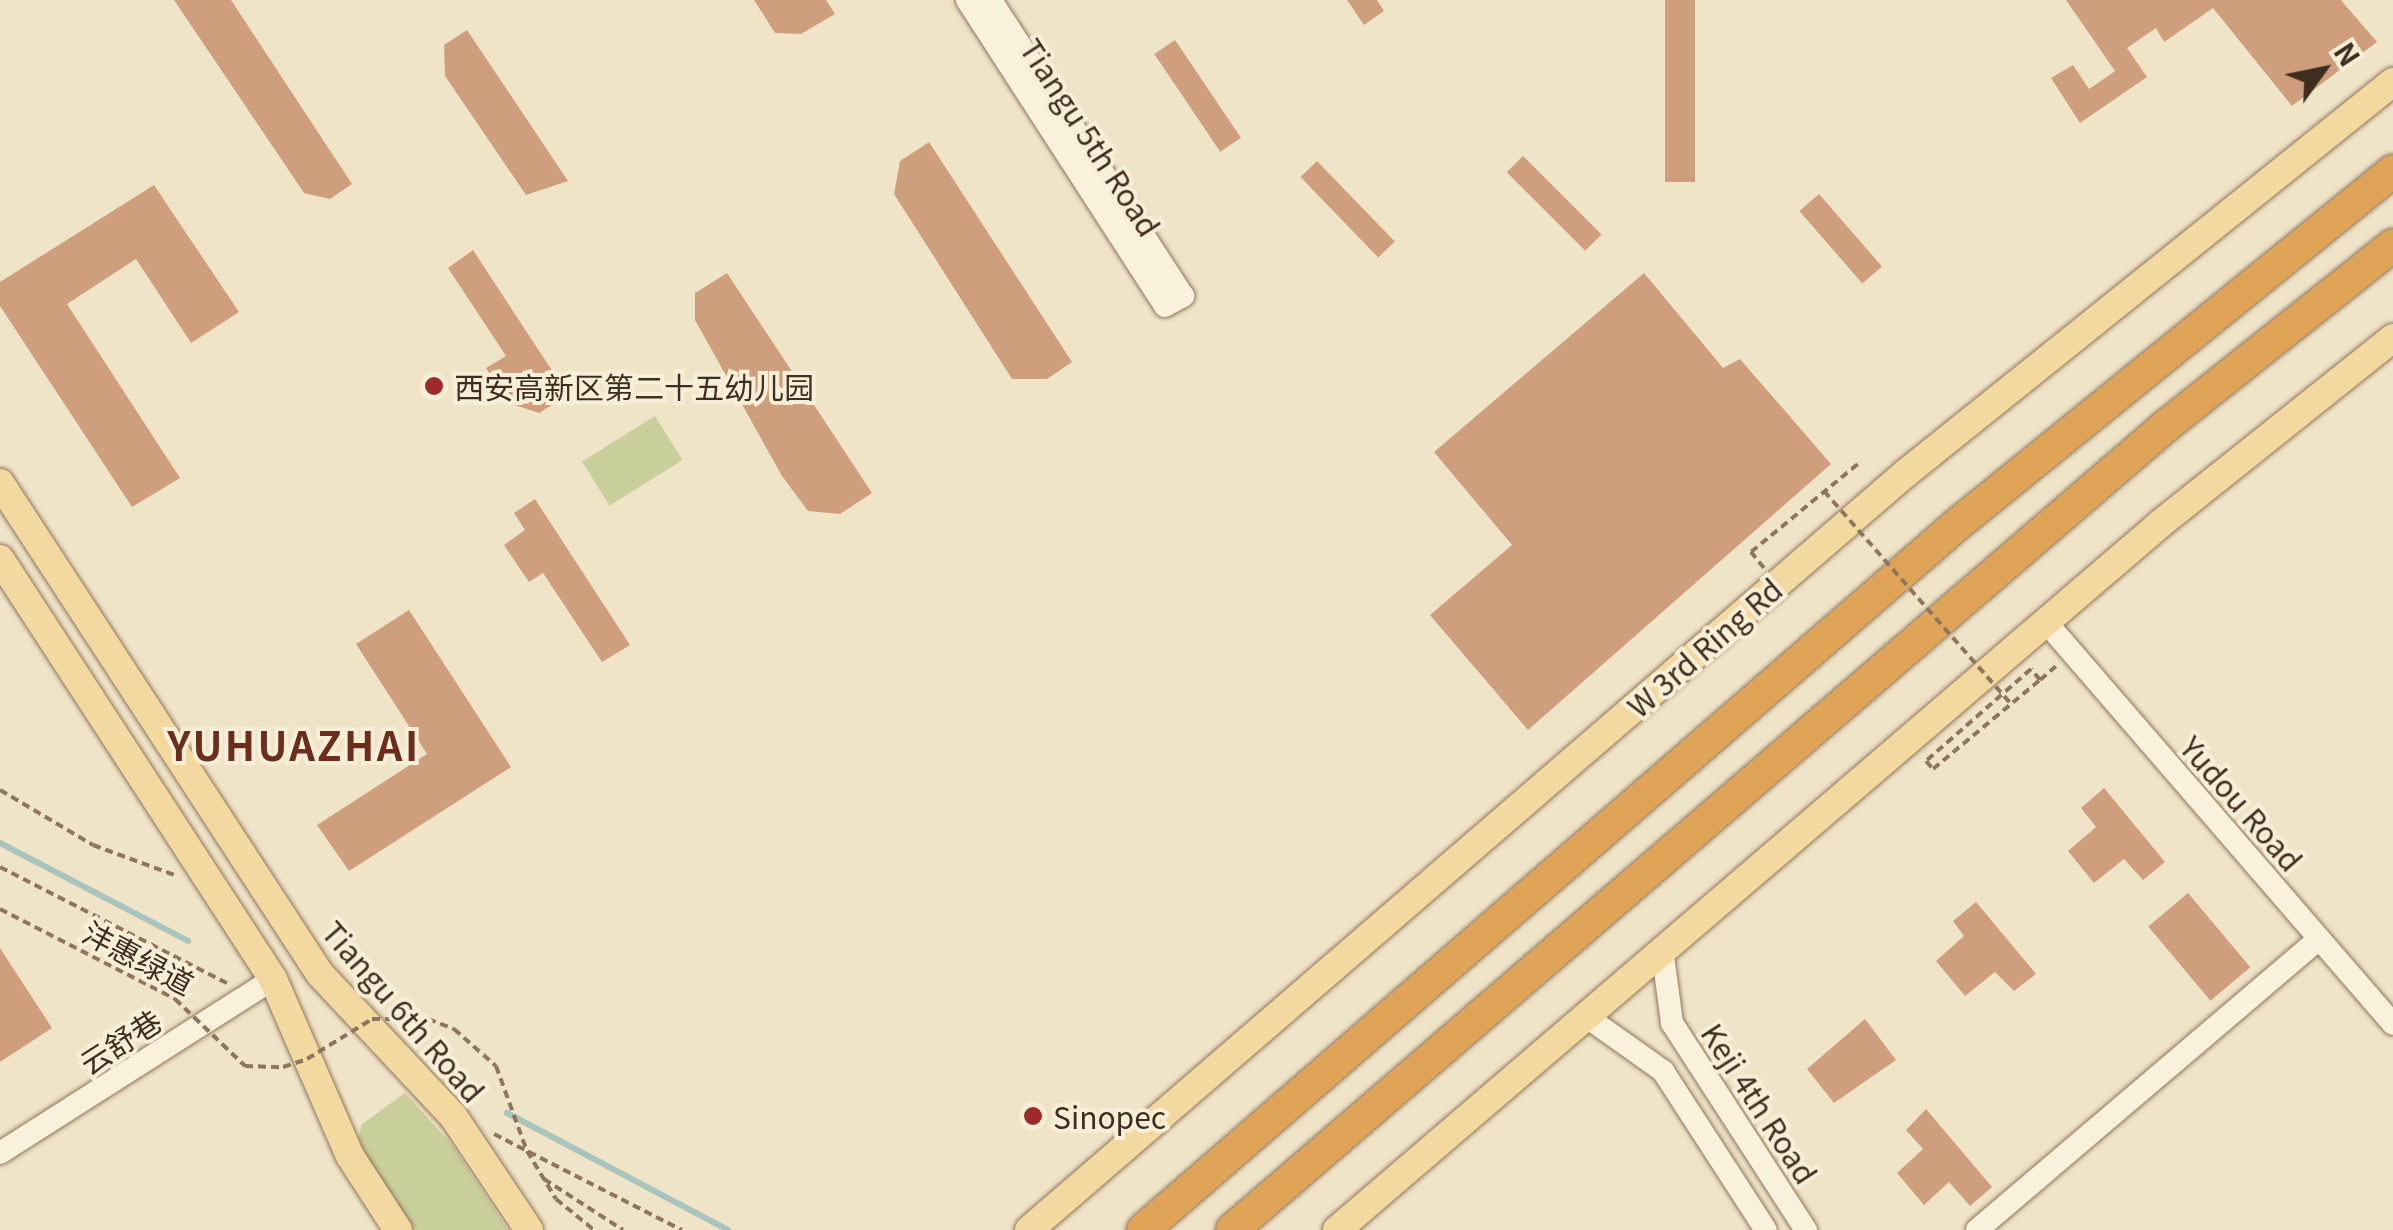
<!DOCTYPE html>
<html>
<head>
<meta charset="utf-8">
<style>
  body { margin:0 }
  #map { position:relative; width:2393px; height:1230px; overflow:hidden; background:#f0e4c8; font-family:Georgia,"Noto Sans SC",serif }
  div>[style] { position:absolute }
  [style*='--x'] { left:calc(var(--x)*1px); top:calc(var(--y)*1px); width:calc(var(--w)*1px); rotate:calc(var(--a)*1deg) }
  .green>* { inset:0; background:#c9cf9b; transform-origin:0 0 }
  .stream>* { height:6px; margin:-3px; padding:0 3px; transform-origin:3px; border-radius:3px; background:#a9c4bc }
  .building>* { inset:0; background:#cf9f7d; transform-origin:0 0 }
  .path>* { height:4px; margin-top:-2px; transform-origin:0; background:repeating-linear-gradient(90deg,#8d765c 0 8px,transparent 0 13px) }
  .roads { filter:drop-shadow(0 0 2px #8d765c) drop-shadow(0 0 2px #8d765c) }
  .minor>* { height:22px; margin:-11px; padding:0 11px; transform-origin:11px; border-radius:11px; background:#faf1dc }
  .major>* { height:28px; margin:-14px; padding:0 14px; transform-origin:14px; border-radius:14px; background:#f3d9a0 }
  .highway>* { height:32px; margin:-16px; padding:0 16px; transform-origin:16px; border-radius:16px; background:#e0a458 }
  .path-bridge>* { height:4px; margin-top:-2px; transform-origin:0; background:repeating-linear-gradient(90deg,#8d765c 0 8px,transparent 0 13px) }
  .dots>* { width:28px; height:28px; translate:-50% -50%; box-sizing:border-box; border:5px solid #f7eed8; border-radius:50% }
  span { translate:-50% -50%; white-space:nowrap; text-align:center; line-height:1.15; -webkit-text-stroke:8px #f7eed8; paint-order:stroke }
  .street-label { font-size:30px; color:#3d2e20 }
  .poi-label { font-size:30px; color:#3d2e20 }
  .left { translate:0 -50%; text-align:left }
  .district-label { font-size:40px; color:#6b2e1e; font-weight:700; letter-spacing:2.5px }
  .north { position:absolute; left:2273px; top:20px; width:100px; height:100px; -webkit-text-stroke:8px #f7eed8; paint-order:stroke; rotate:57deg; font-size:28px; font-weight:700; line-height:40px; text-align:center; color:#3d2e20 }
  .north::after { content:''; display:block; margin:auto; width:35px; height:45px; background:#3d2e20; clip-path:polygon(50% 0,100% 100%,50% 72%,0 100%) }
</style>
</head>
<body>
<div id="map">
  <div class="green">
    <i style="left:655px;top:416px;width:52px;height:86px;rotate:58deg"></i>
    <i style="clip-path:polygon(405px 1093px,453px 1146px,508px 1230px,415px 1230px,360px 1148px,359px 1135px,362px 1124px)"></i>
  </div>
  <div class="stream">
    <i style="--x:0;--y:843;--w:212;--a:27.5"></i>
    <i style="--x:507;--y:1113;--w:250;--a:27.9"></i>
  </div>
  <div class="building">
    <i style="clip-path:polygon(174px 0,231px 0,352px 184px,330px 199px,304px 193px)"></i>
    <i style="clip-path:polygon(754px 0,826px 0,835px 14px,801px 34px,775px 33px)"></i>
    <i style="clip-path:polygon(1347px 0,1377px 0,1384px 11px,1364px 25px)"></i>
    <i style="left:1665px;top:0;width:30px;height:182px"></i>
    <i style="clip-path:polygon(2066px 0,2341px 0,2377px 42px,2292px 106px,2213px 8px,2164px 42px,2156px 28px,2127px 48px,2147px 77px,2080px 123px,2051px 78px,2073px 65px,2089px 89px,2115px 71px)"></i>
    <i style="clip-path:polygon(467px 30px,568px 181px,526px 195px,445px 76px,444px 45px)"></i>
    <i style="left:1175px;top:40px;width:118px;height:25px;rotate:56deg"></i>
    <i style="clip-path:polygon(929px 142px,1072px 362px,1047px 379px,1012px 379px,894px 194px,900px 161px)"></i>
    <i style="left:1523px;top:156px;width:111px;height:23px;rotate:45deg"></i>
    <i style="left:1317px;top:161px;width:112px;height:23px;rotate:46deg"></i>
    <i style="clip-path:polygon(154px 185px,239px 312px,191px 343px,136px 259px,67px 304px,180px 478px,132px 507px,0 306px,0 282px)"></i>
    <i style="left:1819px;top:194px;width:96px;height:26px;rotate:49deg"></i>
    <i style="clip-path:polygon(473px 250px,568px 395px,539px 413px,509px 403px,486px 368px,506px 356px,448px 268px)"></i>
    <i style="clip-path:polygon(727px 273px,872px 493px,840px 514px,808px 511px,782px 476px,695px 320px,695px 293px)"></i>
    <i style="clip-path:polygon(1644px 273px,1723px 368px,1740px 359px,1831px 464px,1528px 730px,1430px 615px,1512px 545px,1434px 452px)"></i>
    <i style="clip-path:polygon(535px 499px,630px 645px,602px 662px,543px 573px,529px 582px,504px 545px,525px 530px,514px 513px)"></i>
    <i style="clip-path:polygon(409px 610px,511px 767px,349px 871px,317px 825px,427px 754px,356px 644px)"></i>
    <i style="clip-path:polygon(2104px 788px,2165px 862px,2143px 880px,2124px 859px,2094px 883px,2068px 851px,2096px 827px,2081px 808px)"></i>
    <i style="left:2188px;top:893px;width:97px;height:52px;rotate:50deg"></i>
    <i style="clip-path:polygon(1976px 902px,2036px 974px,2014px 991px,1995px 972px,1965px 996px,1936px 961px,1964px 936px,1953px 921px)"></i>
    <i style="clip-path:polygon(0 948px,52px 1028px,0 1062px)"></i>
    <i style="clip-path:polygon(1865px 1019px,1896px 1060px,1834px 1103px,1807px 1069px)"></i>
    <i style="clip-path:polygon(1926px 1109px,1992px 1187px,1970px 1206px,1949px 1182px,1924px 1205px,1897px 1173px,1923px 1149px,1906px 1130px)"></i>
  </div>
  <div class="path">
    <i style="--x:1764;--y:568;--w:21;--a:-129"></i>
    <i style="--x:1751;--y:552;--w:140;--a:-39.5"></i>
    <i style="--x:2040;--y:680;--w:14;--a:-129"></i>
    <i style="--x:2031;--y:669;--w:140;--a:138.8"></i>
    <i style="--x:1926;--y:761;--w:11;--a:49"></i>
    <i style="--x:1933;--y:769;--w:139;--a:-39.8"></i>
    <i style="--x:2040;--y:680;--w:21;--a:-41"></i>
    <i style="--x:0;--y:790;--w:108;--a:30.6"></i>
    <i style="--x:93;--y:845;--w:90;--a:20.3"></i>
    <i style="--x:0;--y:867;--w:255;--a:27.1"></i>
    <i style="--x:494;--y:1134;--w:211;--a:27.1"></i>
    <i style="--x:544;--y:1179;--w:94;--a:32.8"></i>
  </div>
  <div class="roads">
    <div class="minor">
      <i style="--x:967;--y:0;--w:364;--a:57.1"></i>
      <i style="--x:1165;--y:306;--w:21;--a:-29"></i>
      <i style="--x:1183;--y:296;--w:353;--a:-123"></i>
      <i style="--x:2045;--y:621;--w:532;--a:49.19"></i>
      <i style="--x:1662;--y:948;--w:76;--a:82.4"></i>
      <i style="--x:1672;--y:1023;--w:247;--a:57.1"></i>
      <i style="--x:1584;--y:1015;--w:97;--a:35.3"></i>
      <i style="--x:1663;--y:1071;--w:189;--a:57.1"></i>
      <i style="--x:0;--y:1153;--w:324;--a:-32.5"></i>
      <i style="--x:1977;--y:1230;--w:449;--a:-40.4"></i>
    </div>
    <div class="major">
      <i style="--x:0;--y:483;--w:586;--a:56.91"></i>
      <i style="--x:320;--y:974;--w:195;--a:46.9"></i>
      <i style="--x:453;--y:1116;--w:137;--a:56.3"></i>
      <i style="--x:0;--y:559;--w:501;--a:56.98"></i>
      <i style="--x:273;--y:979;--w:193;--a:66.5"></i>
      <i style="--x:350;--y:1156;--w:88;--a:57"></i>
      <i style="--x:1029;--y:1230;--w:1159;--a:-40.8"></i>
      <i style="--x:1906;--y:473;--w:625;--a:-38.76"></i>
      <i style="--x:1337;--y:1230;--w:1084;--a:-40.62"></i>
      <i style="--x:2160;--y:524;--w:298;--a:-38.6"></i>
    </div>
    <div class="highway">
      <i style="--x:1143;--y:1230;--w:1080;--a:-40.91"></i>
      <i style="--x:1959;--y:523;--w:559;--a:-39.04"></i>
      <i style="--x:1232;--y:1230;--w:1234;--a:-40.73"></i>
      <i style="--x:2167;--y:425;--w:289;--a:-38.5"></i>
    </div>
  </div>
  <div class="path-bridge">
    <i style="--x:1824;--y:491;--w:283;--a:48.7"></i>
    <i style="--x:0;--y:909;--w:197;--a:27.2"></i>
    <i style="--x:175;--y:999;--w:97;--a:43.7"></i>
    <i style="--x:245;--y:1066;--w:38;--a:2"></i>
    <i style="--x:283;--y:1067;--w:25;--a:-18"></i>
    <i style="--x:307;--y:1059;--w:76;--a:-31.6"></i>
    <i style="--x:372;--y:1019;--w:56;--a:0"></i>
    <i style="--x:428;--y:1019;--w:28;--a:21"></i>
    <i style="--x:454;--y:1029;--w:56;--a:41.4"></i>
    <i style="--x:496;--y:1066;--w:90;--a:70"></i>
    <i style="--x:527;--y:1151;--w:56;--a:58.9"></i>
    <i style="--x:556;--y:1199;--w:49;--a:39.2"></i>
  </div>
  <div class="dots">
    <i style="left:434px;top:386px;background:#9e2a2b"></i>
    <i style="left:1033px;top:1116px;background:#9e2a2b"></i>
  </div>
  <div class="street-label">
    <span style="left:1091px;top:137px;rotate:57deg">Tiangu 5th Road</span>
    <span style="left:1704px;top:647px;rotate:-41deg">W 3rd Ring Rd</span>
    <span style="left:2242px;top:803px;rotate:49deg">Yudou Road</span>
    <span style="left:139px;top:957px;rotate:28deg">沣惠绿道</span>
    <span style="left:404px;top:1011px;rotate:49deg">Tiangu 6th Road</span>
    <span style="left:120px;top:1041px;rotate:-33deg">云舒巷</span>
    <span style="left:1760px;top:1103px;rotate:57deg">Keji 4th Road</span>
  </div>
  <div class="poi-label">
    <span class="left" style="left:454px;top:386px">西安高新区第二十五幼儿园</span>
    <span class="left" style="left:1053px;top:1116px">Sinopec</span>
  </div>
  <div class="district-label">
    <span style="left:294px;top:744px">YUHUAZHAI</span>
  </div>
  <div class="north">N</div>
</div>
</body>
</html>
